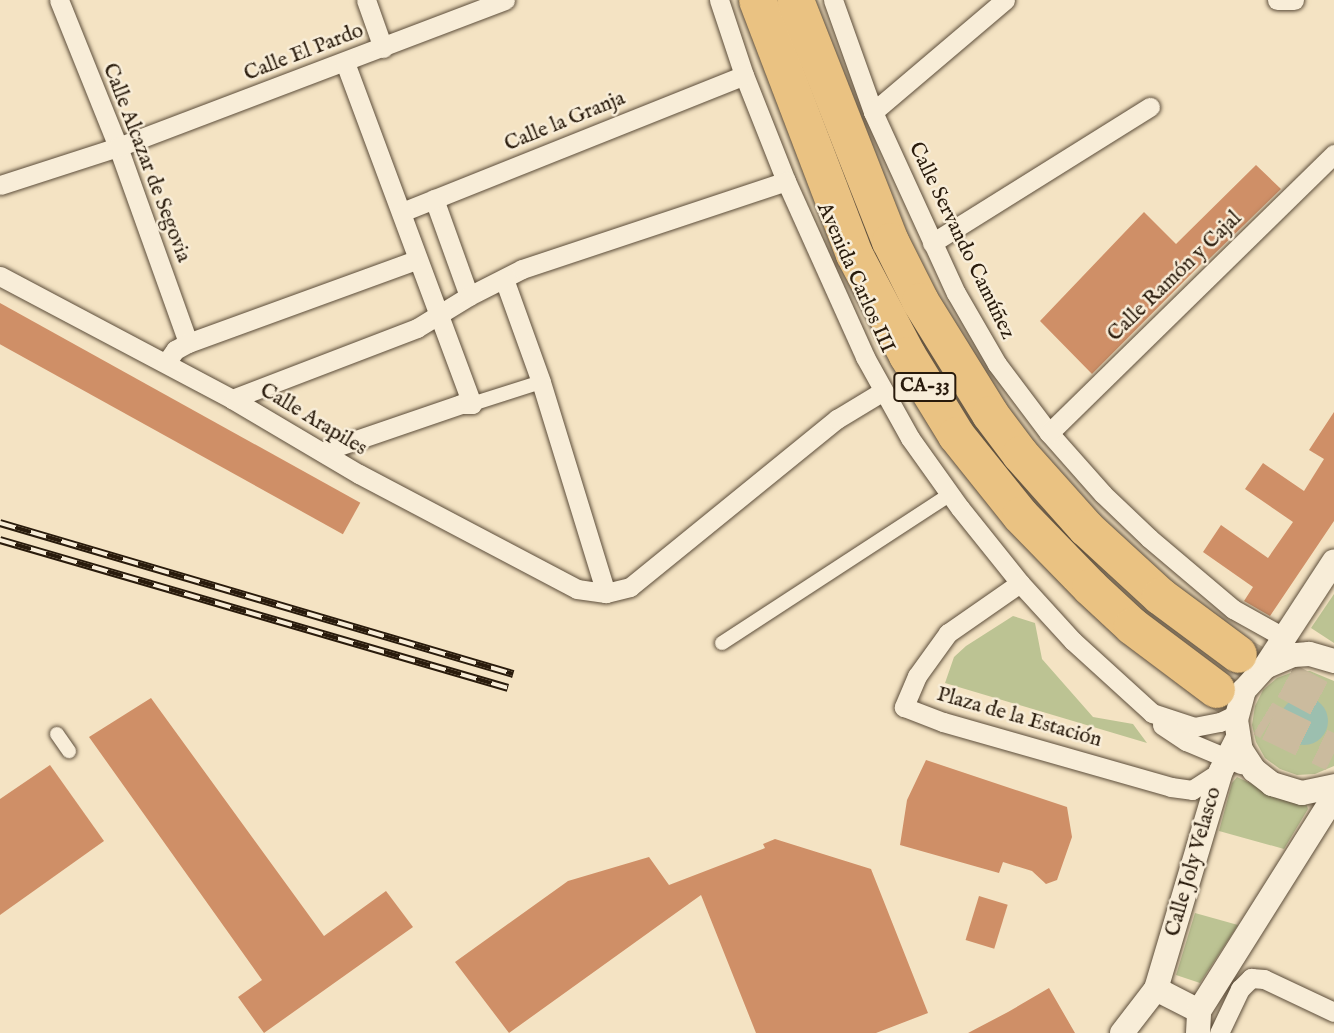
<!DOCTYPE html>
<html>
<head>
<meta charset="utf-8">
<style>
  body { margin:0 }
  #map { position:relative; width:1334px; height:1033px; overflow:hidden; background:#f4e3c3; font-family:"IM FELL English",serif }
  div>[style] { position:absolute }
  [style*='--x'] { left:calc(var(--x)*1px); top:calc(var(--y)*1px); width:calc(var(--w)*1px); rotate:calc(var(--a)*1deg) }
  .green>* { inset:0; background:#bcc393 }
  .water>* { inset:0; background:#9cbfaf }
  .round { border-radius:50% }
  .building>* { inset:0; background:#cf8f67; transform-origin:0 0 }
  .motorway-tunnel>* { height:37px; margin-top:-18.5px; transform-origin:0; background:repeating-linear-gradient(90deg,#cbbb9e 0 37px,transparent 0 55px) }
  .roads { filter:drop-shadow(0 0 2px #5c4d3a) drop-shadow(0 0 2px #5c4d3a) }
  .pedestrian>* { height:14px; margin:-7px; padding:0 7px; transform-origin:7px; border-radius:7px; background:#f8edd8 }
  .minor>* { height:19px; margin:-9.5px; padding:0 9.5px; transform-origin:9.5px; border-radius:9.5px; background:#f8edd8 }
  .tertiary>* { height:24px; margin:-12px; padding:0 12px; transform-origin:12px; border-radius:12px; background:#f8edd8 }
  .motorway>* { height:37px; margin:-18.5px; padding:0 18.5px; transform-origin:18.5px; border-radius:18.5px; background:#eac282 }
  .rail>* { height:8px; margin-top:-4px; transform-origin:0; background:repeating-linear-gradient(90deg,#f8edd8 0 16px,#291b0c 0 32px); box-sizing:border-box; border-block:2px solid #291b0c }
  span { translate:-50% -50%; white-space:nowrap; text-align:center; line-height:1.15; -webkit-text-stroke:5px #f8edd8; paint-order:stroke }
  .shield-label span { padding:2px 5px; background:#f8edd8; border:2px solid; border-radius:5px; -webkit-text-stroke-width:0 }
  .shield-label { font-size:19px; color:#291b0c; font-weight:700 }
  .street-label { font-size:21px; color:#291b0c }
</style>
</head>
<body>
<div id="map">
  <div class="green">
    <i style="clip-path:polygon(1334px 594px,1334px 643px,1311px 628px)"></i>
    <i style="clip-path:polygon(1013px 616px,1035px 623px,1042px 659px,1093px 717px,1133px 724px,1147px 743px,945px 683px,954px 657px,966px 646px)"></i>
    <i style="clip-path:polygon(1310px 671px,1334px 681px,1334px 766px,1315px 774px,1297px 775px,1280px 769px,1265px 758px,1256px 742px,1252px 725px,1255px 706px,1263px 690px,1277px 678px,1293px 672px)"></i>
    <i style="clip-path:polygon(1237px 777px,1275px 795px,1306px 803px,1308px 809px,1284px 849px,1219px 831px,1232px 783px)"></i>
    <i style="clip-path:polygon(1195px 913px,1238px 925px,1200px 983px,1176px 975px)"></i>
  </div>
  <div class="water">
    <i class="round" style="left:1280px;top:697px;width:48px;height:48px"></i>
  </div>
  <div class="building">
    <i style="clip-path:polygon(1256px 165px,1281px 189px,1206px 262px,1205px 260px,1092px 374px,1040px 321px,1144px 212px,1176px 244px)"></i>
    <i style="left:0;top:303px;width:412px;height:36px;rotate:29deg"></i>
    <i style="clip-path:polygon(1334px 412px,1334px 521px,1270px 616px,1244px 601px,1253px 587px,1203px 552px,1221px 525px,1268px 558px,1293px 522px,1245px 489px,1263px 463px,1304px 491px,1324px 459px,1309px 450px)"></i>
    <i style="clip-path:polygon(151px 698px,324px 936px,386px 891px,413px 927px,264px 1033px,238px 997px,262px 980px,89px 737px)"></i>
    <i style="clip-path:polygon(926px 760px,1067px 807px,1072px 837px,1057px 880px,1046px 884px,1032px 871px,1003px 862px,999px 873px,900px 845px,907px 800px)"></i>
    <i style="clip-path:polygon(50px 765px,104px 841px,0 915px,0 799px)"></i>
    <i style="clip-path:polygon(775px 839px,871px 869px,928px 1013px,876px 1033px,756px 1033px,701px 895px,509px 1033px,455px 962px,568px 881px,649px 857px,669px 885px,765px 848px,763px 844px)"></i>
    <i style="left:979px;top:896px;width:30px;height:46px;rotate:17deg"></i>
    <i style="clip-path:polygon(1049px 988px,1075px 1033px,968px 1033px,1008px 1012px)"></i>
  </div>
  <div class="motorway-tunnel">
    <i style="--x:1238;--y:654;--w:109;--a:28.4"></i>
    <i style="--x:1216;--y:689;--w:63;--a:31.4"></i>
    <i style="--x:1270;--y:722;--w:71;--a:25.8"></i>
  </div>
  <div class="roads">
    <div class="pedestrian">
      <i style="--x:472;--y:404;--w:72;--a:-17.7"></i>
      <i style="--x:722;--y:643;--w:273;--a:-33.1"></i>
      <i style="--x:57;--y:734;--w:21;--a:55"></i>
    </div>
    <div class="minor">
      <i style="--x:59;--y:0;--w:158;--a:68.1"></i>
      <i style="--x:118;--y:147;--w:208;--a:70.3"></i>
      <i style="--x:366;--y:0;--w:51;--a:70.5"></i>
      <i style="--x:719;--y:0;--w:79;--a:71.6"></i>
      <i style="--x:744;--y:75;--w:114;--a:68.4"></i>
      <i style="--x:786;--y:181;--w:193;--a:65.8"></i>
      <i style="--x:865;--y:357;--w:93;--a:60.9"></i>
      <i style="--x:910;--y:438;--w:86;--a:54.5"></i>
      <i style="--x:960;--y:508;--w:96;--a:51.3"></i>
      <i style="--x:1020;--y:583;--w:79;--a:47.6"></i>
      <i style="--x:1073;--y:641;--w:107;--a:42.3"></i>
      <i style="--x:1152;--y:713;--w:44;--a:18.4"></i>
      <i style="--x:1194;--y:727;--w:26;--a:-11"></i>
      <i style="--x:1220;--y:722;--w:19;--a:-25"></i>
      <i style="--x:833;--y:0;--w:119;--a:70.3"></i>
      <i style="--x:873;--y:112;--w:199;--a:65.4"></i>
      <i style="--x:956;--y:293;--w:82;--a:60"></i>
      <i style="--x:997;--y:364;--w:86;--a:53"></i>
      <i style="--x:1049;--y:433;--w:81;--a:48.5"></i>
      <i style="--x:1103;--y:494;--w:64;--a:43.7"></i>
      <i style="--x:1149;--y:538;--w:110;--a:40.2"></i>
      <i style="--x:1233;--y:609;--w:57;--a:29.2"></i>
      <i style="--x:1277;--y:0;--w:17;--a:0"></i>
      <i style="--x:873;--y:112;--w:173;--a:-40.3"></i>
      <i style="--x:0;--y:185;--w:124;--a:-17.9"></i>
      <i style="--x:118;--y:147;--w:414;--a:-20.8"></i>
      <i style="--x:434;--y:199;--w:103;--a:70.2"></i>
      <i style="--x:402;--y:212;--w:368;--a:-21.8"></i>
      <i style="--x:932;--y:243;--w:257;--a:-32"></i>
      <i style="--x:0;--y:276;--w:263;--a:27.9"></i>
      <i style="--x:232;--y:399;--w:147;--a:30.6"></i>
      <i style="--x:359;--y:474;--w:246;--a:27.8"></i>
      <i style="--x:577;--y:589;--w:29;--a:8"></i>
      <i style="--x:606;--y:593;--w:25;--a:-14"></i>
      <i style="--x:630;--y:587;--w:267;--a:-39.1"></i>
      <i style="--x:837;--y:419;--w:54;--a:-31.3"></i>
      <i style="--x:504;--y:279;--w:109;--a:70.2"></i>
      <i style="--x:541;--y:382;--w:221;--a:72.9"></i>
      <i style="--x:166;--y:363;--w:16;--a:-55"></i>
      <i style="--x:175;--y:350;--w:15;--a:-28"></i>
      <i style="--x:188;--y:343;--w:243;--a:-20"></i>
      <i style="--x:232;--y:399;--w:198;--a:-21"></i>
      <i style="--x:417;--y:328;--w:61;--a:-31.6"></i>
      <i style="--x:469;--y:296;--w:59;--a:-27"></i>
      <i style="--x:522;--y:269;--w:278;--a:-18.4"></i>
      <i style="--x:1049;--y:433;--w:399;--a:-44.4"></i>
      <i style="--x:324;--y:451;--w:145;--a:-18.9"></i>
      <i style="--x:461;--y:404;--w:11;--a:0"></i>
      <i style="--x:472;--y:404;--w:364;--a:-110.4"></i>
      <i style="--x:1020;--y:583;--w:88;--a:145.2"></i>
      <i style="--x:948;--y:633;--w:53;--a:125.8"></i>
      <i style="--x:917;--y:676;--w:34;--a:113"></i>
      <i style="--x:904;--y:707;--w:42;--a:21"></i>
      <i style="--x:943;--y:722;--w:237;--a:15.9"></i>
      <i style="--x:1171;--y:787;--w:21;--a:8"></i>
      <i style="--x:1192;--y:790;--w:35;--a:-33"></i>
      <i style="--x:1162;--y:725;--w:29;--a:34"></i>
      <i style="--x:1186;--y:741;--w:60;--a:22.7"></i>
      <i style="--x:1219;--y:1033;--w:49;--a:-64.5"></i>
      <i style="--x:1240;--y:989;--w:16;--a:-45"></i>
      <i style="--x:1251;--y:978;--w:13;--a:4"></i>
      <i style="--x:1264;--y:979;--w:77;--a:25.2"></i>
    </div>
    <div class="tertiary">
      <i style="--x:1334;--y:661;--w:26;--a:-164"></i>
      <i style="--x:1309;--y:654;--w:16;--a:176"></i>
      <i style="--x:1293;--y:655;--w:30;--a:157"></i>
      <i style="--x:1265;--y:667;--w:31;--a:132"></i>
      <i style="--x:1244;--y:690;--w:31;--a:105"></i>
      <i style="--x:1236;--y:720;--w:30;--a:81"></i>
      <i style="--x:1241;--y:750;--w:24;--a:57"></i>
      <i style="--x:1254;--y:770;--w:23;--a:38"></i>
      <i style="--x:1272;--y:784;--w:31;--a:17"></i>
      <i style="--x:1302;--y:793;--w:33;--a:-12"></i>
      <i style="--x:1265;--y:667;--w:126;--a:-56.9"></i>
      <i style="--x:1156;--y:989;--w:48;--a:27.1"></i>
      <i style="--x:1122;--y:1033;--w:56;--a:-52.3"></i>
      <i style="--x:1156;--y:989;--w:227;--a:-73.4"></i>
      <i style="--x:1221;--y:771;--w:37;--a:-63"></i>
      <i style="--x:1198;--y:1033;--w:22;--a:-87"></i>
      <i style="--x:1199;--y:1011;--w:253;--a:-57.8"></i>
    </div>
    <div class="motorway">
      <i style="--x:757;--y:0;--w:272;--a:69.1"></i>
      <i style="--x:854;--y:254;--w:114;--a:62.3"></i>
      <i style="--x:907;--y:355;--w:94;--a:58.5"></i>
      <i style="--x:956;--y:435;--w:102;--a:51.3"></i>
      <i style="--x:1020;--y:515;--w:100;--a:45.8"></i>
      <i style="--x:1090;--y:587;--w:57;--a:42.9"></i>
      <i style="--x:1132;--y:626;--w:105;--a:36.9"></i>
      <i style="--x:795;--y:0;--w:259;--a:68.5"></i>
      <i style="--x:890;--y:241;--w:67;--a:63.4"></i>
      <i style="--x:920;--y:301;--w:133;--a:58.2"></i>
      <i style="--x:990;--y:414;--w:50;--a:53.1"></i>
      <i style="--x:1020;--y:454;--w:99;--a:48.3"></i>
      <i style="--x:1086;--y:528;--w:100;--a:42.6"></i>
      <i style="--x:1160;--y:596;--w:97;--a:36.6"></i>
    </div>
  </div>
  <div class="rail">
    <i style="--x:0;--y:523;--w:535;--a:16.4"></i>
    <i style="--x:0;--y:540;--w:529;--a:16.24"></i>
  </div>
  <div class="shield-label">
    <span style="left:925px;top:387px">CA-33</span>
  </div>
  <div class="street-label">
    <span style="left:304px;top:53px;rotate:-21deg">Calle El Pardo</span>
    <span style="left:565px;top:122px;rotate:-22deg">Calle la Granja</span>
    <span style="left:146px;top:163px;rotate:69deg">Calle Alcazar de Segovia</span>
    <span style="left:961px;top:241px;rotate:64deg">Calle Servando Camúñez</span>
    <span style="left:1175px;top:277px;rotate:-44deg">Calle Ramón y Cajal</span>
    <span style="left:855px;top:278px;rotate:66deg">Avenida Carlos III</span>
    <span style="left:313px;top:420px;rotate:31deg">Calle Arapiles</span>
    <span style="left:1019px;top:718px;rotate:16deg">Plaza de la Estación</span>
    <span style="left:1194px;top:862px;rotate:-74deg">Calle Joly Velasco</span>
  </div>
</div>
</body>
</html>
